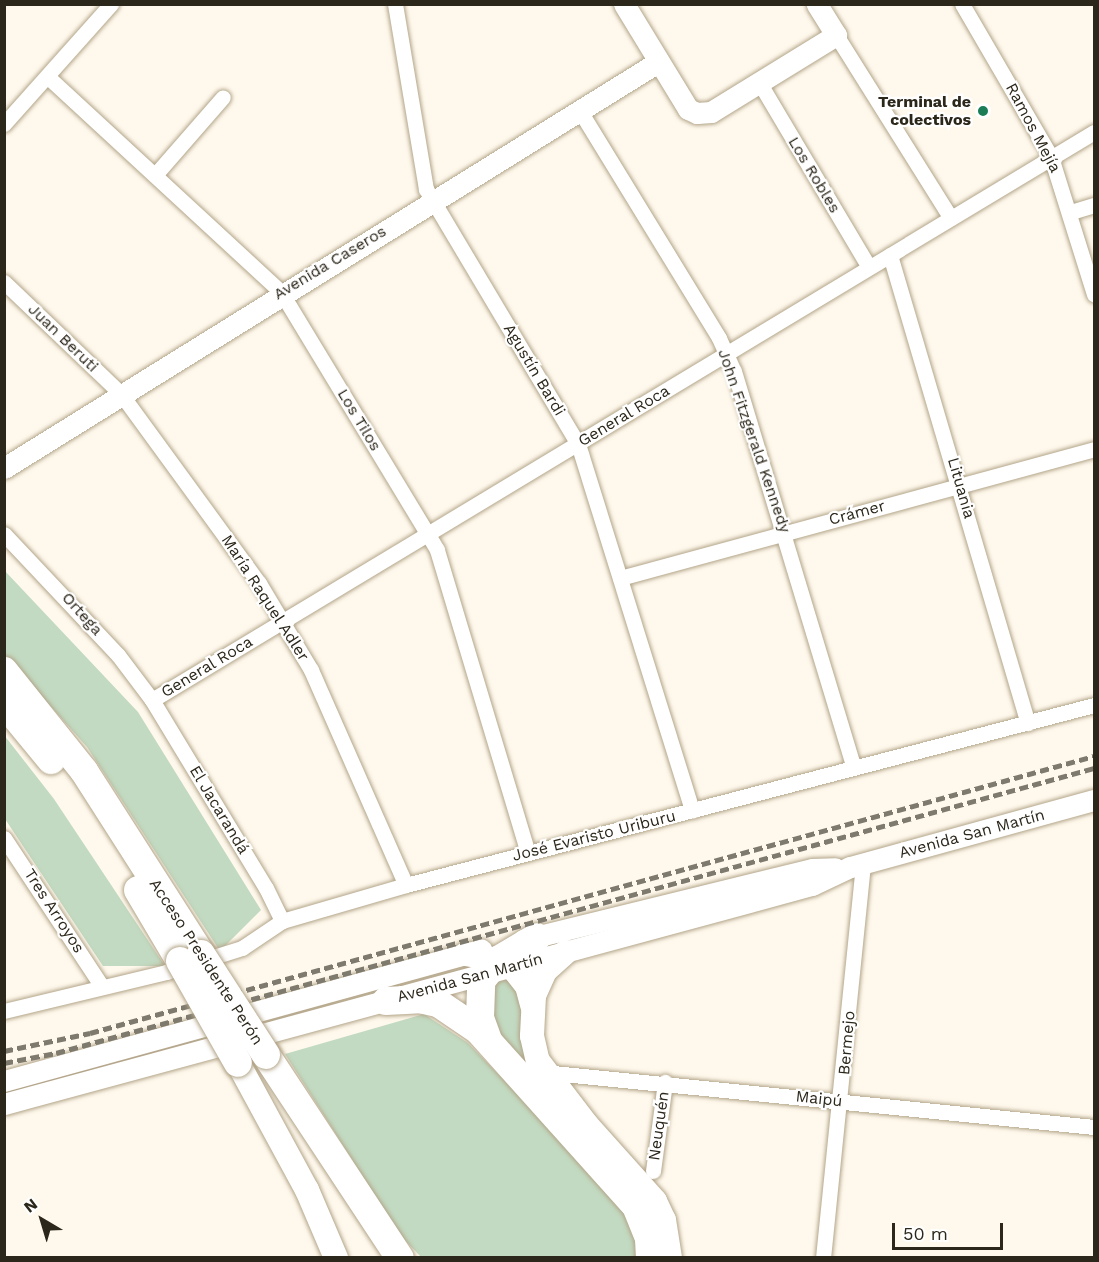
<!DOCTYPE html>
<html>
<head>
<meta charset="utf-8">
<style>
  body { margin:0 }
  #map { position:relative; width:1099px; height:1262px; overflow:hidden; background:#fff9ed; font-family:"Work Sans",sans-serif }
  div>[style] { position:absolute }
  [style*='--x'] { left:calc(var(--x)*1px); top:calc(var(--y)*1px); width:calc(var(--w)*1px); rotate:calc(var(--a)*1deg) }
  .green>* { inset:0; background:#c2dac1 }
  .roads { filter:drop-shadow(0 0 2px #b3a589) drop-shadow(0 0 2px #b3a589) }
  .street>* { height:15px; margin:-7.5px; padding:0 7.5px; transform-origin:7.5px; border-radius:7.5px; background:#fff }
  .secondary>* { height:21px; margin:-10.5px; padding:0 10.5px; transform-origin:10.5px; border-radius:10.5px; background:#fff }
  .primary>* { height:24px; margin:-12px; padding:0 12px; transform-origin:12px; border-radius:12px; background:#fff }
  .highway>* { height:28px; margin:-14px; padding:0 14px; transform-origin:14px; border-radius:14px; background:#fff }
  .rail>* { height:4.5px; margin-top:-2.25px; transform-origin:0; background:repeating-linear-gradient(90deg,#7f7a6e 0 9px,transparent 0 13.5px) }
  .bridges { filter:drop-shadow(0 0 2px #b3a589) drop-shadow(0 0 2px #b3a589) }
  .highway-bridge>* { height:28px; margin:-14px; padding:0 14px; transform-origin:14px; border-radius:14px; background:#fff }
  .dots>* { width:16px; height:16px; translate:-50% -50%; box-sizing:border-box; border:3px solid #fff; border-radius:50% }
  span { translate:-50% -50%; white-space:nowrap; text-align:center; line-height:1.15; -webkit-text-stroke:4.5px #fff; paint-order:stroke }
  .poi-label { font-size:16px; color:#2c271b; font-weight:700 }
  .right { translate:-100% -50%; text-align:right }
  .street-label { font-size:16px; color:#2c271b }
  .frame { position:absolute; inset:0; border:6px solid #2c271b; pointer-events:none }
  .north { position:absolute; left:12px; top:1190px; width:60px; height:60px; -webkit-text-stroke:4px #fff; paint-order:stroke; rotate:322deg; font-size:16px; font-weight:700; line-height:24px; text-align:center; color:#2c271b }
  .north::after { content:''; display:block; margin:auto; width:21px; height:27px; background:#2c271b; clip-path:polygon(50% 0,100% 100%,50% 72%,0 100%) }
  .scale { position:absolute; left:892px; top:1223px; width:111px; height:27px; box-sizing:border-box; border:3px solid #2c271b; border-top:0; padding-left:8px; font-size:18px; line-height:21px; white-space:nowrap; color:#2c271b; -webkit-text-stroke:4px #fff; paint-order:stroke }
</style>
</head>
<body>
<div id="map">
  <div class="green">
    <i style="clip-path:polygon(4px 570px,138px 712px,261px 910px,220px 951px,87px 747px,5px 655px)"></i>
    <i style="clip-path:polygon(4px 735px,54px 799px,165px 966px,103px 966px,5px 819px)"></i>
    <i style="clip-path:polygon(511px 974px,524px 1012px,655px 1252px,495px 1041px,490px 980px)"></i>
    <i style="clip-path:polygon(424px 1014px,468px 1043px,619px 1199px,643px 1257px,421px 1257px,400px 1235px,285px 1054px)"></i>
  </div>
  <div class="roads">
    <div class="street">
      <i style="--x:395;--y:4;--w:188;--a:80.5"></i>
      <i style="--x:426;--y:189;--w:297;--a:59.2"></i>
      <i style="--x:578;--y:444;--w:384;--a:72.7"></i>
      <i style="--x:962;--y:4;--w:177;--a:59.8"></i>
      <i style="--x:1051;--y:157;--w:144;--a:72.6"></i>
      <i style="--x:836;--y:35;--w:216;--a:57.9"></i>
      <i style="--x:48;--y:77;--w:317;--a:42.7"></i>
      <i style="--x:281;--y:292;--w:301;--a:58.8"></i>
      <i style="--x:437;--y:550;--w:316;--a:73.3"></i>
      <i style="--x:759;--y:82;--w:215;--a:59.3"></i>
      <i style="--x:580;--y:111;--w:266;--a:58.5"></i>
      <i style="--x:719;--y:338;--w:36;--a:66"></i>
      <i style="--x:734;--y:371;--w:413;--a:73.2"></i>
      <i style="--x:4;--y:124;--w:161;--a:-48.3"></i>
      <i style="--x:155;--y:175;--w:103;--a:-48.9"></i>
      <i style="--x:1071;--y:212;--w:24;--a:-17"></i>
      <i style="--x:890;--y:255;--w:488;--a:73.6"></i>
      <i style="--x:4;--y:282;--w:162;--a:43.7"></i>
      <i style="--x:121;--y:394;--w:234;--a:53.9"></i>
      <i style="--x:259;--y:583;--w:101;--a:59.1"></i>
      <i style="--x:311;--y:670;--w:235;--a:66.2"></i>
      <i style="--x:4;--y:534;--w:166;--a:46.7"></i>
      <i style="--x:118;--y:655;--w:56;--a:52.9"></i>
      <i style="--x:152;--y:700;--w:220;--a:58.8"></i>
      <i style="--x:266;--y:888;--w:37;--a:64"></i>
      <i style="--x:620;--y:578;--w:491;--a:-15.2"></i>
      <i style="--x:152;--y:700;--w:1100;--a:-31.09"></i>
      <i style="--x:4;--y:838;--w:176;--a:56.6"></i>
      <i style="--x:4;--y:1011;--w:167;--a:-13.5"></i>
      <i style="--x:166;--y:972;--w:80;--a:-17.5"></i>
      <i style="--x:242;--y:948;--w:48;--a:-34"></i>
      <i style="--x:282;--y:921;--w:129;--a:-16.2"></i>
      <i style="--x:406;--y:885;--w:711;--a:-14.66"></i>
      <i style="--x:543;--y:1072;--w:554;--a:5.7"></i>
      <i style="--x:653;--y:1171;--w:90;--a:-82.3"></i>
      <i style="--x:823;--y:1258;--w:396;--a:-84.2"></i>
    </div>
    <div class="secondary">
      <i style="--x:624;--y:4;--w:123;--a:58.6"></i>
      <i style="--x:688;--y:109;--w:10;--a:24"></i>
      <i style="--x:697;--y:113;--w:14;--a:-4"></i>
      <i style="--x:711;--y:112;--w:147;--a:-31.6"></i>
      <i style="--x:836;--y:35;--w:36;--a:-122"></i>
      <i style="--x:4;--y:468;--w:770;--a:-31.83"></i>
      <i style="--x:523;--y:940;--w:298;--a:-13.8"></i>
      <i style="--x:812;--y:869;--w:23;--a:-2"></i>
      <i style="--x:4;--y:1081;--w:495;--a:-15.4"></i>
      <i style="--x:4;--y:1104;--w:837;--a:-15.17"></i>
      <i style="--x:812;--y:885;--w:42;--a:-25.3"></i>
      <i style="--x:850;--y:867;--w:253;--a:-15.4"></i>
    </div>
    <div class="primary">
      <i style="--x:566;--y:952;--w:28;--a:138"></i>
      <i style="--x:545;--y:971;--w:27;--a:114"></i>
      <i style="--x:534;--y:996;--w:40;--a:92.9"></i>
      <i style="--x:532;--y:1036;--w:26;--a:77"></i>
      <i style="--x:538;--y:1061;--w:81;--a:52.6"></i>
      <i style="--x:587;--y:1125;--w:102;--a:48.2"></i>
      <i style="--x:655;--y:1201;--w:21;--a:65"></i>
      <i style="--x:664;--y:1220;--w:38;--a:81"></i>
      <i style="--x:466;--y:954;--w:33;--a:11"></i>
      <i style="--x:498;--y:960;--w:16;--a:27"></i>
      <i style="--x:512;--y:967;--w:24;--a:52"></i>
      <i style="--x:527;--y:986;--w:20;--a:75"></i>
      <i style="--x:238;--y:1063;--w:145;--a:61.5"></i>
      <i style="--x:307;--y:1190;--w:74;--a:66.9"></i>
    </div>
    <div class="highway">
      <i style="--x:4;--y:671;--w:128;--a:51.3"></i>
      <i style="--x:84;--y:771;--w:217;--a:57.4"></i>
      <i style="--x:4;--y:703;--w:74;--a:50.5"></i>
      <i style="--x:138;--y:890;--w:82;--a:59.4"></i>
      <i style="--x:386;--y:1001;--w:34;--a:-3"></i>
      <i style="--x:420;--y:999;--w:18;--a:13"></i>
      <i style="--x:438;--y:1003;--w:48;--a:34"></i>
      <i style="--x:478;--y:1030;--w:237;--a:48.1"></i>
      <i style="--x:636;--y:1206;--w:35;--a:68"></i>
      <i style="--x:649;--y:1239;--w:19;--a:87"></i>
      <i style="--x:488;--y:1040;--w:23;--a:-110"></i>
      <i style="--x:480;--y:1018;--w:37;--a:-88"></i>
      <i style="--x:481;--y:981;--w:27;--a:-51"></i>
      <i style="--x:498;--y:960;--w:45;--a:-30.5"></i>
      <i style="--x:266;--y:1055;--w:243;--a:56.6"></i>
    </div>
  </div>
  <div class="rail">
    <i style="--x:4;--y:1051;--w:88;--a:-11.8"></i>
    <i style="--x:90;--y:1033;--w:1042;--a:-15.42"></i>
    <i style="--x:4;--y:1063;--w:53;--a:-10.9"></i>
    <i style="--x:56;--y:1053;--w:1076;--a:-15.35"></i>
  </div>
  <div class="bridges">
    <div class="highway-bridge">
      <i style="--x:201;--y:954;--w:120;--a:57.2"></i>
      <i style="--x:180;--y:961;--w:117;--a:60.4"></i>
    </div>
  </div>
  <div class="dots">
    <i style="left:983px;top:111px;background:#1b7d55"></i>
  </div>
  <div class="poi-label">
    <span class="right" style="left:971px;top:111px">Terminal de<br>colectivos</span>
  </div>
  <div class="street-label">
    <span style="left:1033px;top:128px;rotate:62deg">Ramos Mejía</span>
    <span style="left:814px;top:175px;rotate:59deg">Los Robles</span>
    <span style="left:330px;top:263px;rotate:-31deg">Avenida Caseros</span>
    <span style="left:63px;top:338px;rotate:44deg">Juan Beruti</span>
    <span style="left:534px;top:370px;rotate:59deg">Agustín Bardi</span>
    <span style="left:624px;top:416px;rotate:-31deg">General Roca</span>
    <span style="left:359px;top:420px;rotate:59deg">Los Tilos</span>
    <span style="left:754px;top:441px;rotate:71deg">John Fitzgerald Kennedy</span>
    <span style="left:961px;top:488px;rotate:74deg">Lituania</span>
    <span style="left:857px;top:513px;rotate:-15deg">Crámer</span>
    <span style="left:265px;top:598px;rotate:57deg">María Raquel Adler</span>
    <span style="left:82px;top:614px;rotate:48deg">Ortega</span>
    <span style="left:207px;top:667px;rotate:-31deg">General Roca</span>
    <span style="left:219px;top:810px;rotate:59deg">El Jacarandá</span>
    <span style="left:972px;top:834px;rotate:-15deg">Avenida San Martín</span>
    <span style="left:594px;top:836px;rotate:-14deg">José Evaristo Uriburu</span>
    <span style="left:54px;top:911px;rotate:57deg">Tres Arroyos</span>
    <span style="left:206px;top:962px;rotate:57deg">Acceso Presidente Perón</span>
    <span style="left:470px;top:978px;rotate:-15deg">Avenida San Martín</span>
    <span style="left:847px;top:1043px;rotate:-85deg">Bermejo</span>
    <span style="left:819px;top:1099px;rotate:6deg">Maipú</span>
    <span style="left:659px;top:1126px;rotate:-82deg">Neuquén</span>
  </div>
  <div class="frame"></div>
  <div class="north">N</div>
  <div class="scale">50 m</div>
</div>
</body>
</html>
